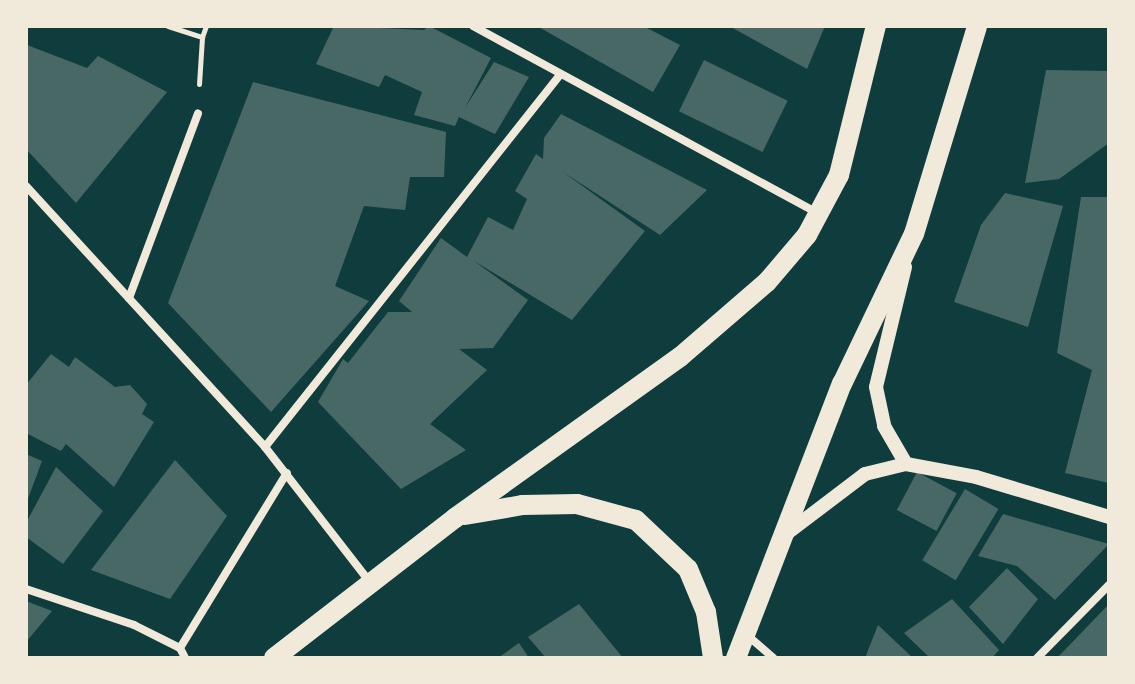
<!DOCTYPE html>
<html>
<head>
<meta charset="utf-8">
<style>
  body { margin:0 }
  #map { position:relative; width:1135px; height:684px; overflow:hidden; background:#0f3d3e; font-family:"Nunito Sans",sans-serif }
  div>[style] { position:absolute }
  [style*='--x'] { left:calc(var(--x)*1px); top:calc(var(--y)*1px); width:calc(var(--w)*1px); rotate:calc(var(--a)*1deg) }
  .building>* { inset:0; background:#486865; transform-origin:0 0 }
  .path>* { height:5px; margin:-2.5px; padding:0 2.5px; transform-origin:2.5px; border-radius:2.5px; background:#f1e9da }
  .minor>* { height:8px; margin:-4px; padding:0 4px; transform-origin:4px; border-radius:4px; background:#f1e9da }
  .tertiary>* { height:14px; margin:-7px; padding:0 7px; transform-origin:7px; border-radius:7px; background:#f1e9da }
  .primary>* { height:20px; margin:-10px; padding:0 10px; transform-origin:10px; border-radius:10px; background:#f1e9da }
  span { translate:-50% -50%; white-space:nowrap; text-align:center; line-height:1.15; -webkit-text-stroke:6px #f1e9da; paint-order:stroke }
  .frame { position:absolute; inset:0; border:28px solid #f1e9da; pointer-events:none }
</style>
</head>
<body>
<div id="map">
  <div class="building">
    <i style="clip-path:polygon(334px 26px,424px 30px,429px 26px,491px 58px,465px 108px,494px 62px,529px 77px,495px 134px,459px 117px,455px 126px,414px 115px,422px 92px,385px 75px,379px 87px,316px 64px)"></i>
    <i style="clip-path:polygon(537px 26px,643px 26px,680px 45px,653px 92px)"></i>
    <i style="clip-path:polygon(729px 26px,825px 26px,807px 69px)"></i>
    <i style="clip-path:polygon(27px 45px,87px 68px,98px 56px,167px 92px,76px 203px,26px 149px)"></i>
    <i style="left:704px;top:60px;width:93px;height:57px;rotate:26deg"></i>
    <i style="clip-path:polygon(1046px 70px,1109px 71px,1109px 143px,1059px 179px,1025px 183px)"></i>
    <i style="clip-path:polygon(253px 82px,446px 132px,444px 177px,410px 177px,405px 210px,364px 206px,335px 286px,369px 301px,271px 412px,168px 303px)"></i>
    <i style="clip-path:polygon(561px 114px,707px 190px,660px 235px,563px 172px,645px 231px,572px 320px,474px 261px,528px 300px,493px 348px,459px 349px,487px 370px,430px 424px,466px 450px,401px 489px,318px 402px,343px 359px,348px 363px,388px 312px,412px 312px,399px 301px,441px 238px,467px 257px,488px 217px,513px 230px,527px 199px,515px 191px,536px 154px,543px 159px,544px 138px)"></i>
    <i style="clip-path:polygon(1005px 193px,1063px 206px,1028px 327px,954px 302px,981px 225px)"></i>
    <i style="clip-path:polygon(1081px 197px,1109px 197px,1109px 483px,1065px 473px,1092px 370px,1057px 353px)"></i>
    <i style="clip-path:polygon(51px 354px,69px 367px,75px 357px,115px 387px,130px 385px,147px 404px,142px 414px,154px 422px,114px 487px,66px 444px,61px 451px,26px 433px,26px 385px)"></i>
    <i style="clip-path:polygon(26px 454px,42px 461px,26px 504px)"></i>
    <i style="clip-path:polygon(175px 460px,227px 516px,170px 599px,91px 570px)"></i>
    <i style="clip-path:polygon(56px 467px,103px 511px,63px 564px,26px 537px,26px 523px)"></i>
    <i style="left:917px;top:472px;width:45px;height:43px;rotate:28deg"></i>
    <i style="left:965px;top:489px;width:39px;height:83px;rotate:31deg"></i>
    <i style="clip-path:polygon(1003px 514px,1038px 524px,1109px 544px,1055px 600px,1017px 566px,978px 556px)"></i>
    <i style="clip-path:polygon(1007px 568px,1038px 599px,1003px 644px,969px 607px)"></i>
    <i style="clip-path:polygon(952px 599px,999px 650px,992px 658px,930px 658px,904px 633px)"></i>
    <i style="clip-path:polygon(26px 601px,52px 611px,26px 642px)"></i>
    <i style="clip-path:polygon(579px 604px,623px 658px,546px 658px,528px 637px)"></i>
    <i style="clip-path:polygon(1109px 604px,1109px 658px,1057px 658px,1084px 630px)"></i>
    <i style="clip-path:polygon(878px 625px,913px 658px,865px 658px)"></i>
    <i style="clip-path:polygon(519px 643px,529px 658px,498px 658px)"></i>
  </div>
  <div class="path">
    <i style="--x:168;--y:26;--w:36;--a:18"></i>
    <i style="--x:202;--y:37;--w:12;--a:-70"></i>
    <i style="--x:199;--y:84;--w:47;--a:-86.3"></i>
  </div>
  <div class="minor">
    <i style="--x:473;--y:26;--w:392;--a:28.5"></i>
    <i style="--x:26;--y:186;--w:354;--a:47.5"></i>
    <i style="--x:265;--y:447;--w:170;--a:52.2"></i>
    <i style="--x:129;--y:298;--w:197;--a:-69.5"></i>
    <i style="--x:265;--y:447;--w:475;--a:-51.6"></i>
    <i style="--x:26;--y:589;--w:114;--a:18.4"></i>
    <i style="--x:134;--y:625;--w:51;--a:26.6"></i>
    <i style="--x:180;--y:648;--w:11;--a:63"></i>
    <i style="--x:747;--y:635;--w:35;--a:41"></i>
    <i style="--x:180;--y:648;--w:205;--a:-58.6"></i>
    <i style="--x:1037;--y:658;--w:103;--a:-45.4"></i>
  </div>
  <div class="tertiary">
    <i style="--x:905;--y:267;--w:123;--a:103.6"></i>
    <i style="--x:876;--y:387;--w:40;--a:78"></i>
    <i style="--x:884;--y:426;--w:44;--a:59.9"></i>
    <i style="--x:786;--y:534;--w:99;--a:-37.2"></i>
    <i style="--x:865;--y:474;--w:42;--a:-13.7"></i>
    <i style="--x:906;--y:464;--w:71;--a:10.5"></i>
    <i style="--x:976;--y:477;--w:139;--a:16.7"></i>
  </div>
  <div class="primary">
    <i style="--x:465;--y:515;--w:59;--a:-9.8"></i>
    <i style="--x:523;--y:505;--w:54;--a:-1.1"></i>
    <i style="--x:577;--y:504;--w:61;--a:15.2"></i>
    <i style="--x:636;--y:520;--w:71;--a:43.3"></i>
    <i style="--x:688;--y:569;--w:47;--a:67.3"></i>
    <i style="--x:706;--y:612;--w:47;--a:81.3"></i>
    <i style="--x:274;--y:658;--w:229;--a:-37.7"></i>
    <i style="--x:455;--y:518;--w:277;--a:-35.6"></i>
    <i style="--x:680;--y:357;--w:115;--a:-40.8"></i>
    <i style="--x:767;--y:282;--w:62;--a:-49.6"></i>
    <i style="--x:807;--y:235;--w:68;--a:-61.9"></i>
    <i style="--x:839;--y:175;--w:154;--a:-76.1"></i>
    <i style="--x:736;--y:658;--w:294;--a:-68.9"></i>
    <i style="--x:842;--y:384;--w:166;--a:-64.4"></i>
    <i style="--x:914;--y:234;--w:217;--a:-73.1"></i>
  </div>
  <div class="frame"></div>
</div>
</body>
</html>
